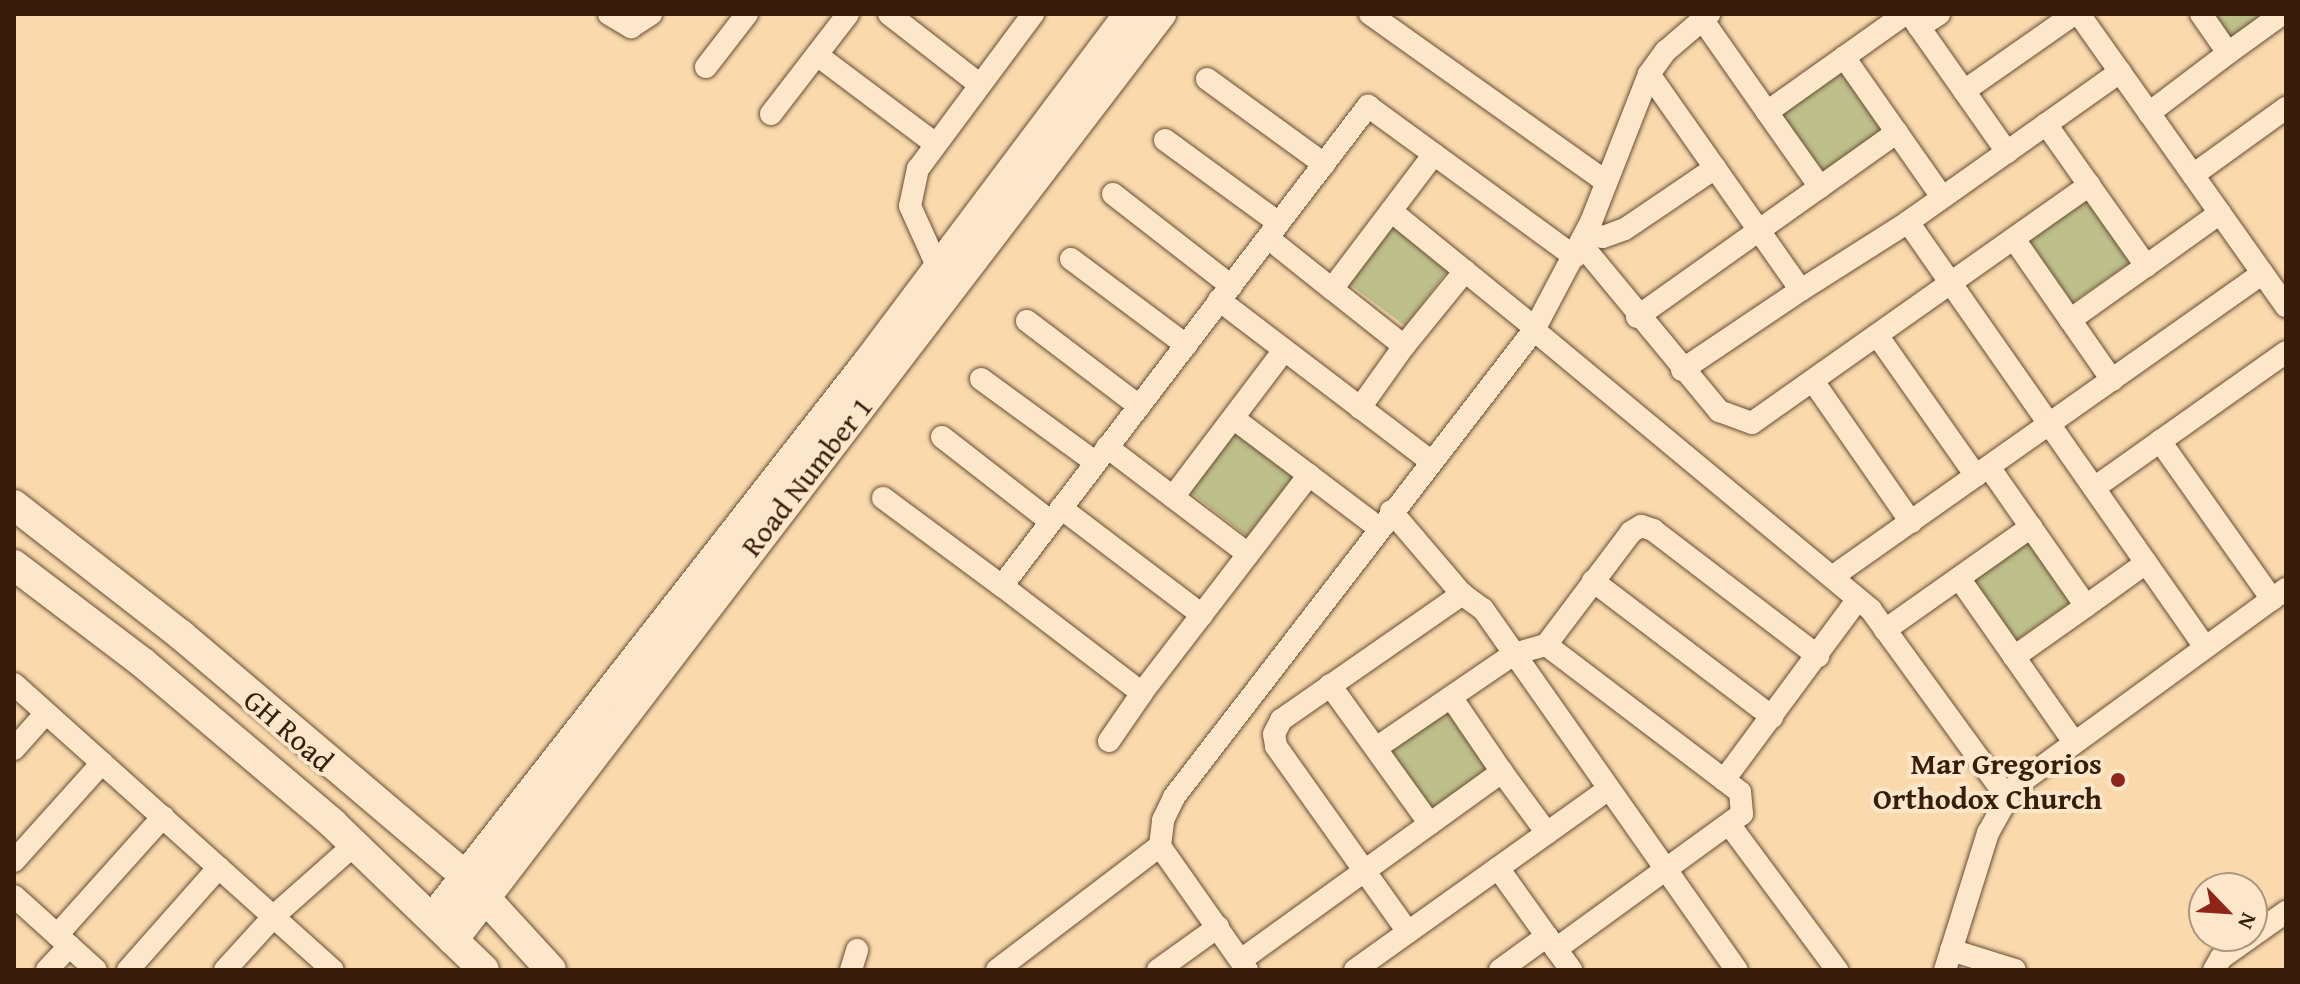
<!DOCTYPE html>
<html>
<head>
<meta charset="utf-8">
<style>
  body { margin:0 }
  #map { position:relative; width:2300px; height:984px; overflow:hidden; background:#fadaad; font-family:"Gentium Book Plus",serif }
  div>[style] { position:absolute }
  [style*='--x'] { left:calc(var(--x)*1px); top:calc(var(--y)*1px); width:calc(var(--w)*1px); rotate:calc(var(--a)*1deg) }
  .green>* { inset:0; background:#bdc08a; transform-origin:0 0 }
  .roads { filter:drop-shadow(0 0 2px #694c33) drop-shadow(0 0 2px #694c33) }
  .street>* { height:22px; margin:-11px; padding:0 11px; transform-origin:11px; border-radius:11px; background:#fce7ca }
  .secondary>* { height:30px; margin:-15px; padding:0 15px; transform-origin:15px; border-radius:15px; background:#fce7ca }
  .dots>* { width:22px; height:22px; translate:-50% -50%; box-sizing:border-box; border:4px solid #fce7ca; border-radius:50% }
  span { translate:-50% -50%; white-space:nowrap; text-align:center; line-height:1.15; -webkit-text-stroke:8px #fce7ca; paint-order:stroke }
  .street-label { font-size:30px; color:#391c0a }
  .poi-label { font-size:30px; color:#391c0a; font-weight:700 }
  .right { translate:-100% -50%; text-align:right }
  .frame { position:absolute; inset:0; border:16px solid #391c0a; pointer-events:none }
  .north { position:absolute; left:2188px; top:872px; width:80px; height:80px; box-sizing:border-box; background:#fce7ca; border:2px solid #ae967d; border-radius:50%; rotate:115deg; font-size:22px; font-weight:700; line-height:32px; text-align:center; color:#391c0a }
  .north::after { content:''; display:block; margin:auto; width:28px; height:36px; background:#8f2418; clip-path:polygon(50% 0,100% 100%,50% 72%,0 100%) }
</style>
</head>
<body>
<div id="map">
  <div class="green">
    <i style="clip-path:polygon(2214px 14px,2263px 14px,2231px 37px)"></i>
    <i style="left:1840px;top:69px;width:75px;height:74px;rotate:54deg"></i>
    <i style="left:2091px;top:198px;width:75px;height:75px;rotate:55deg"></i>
    <i style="left:1390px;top:222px;width:75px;height:74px;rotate:37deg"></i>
    <i style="left:1234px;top:431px;width:75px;height:75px;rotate:38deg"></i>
    <i style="left:2030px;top:539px;width:75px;height:75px;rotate:55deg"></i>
    <i style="left:1447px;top:708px;width:74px;height:75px;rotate:54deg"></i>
  </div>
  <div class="roads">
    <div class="street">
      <i style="--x:609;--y:14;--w:26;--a:31"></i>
      <i style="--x:631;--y:27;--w:24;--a:-33"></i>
      <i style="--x:889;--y:14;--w:114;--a:37.9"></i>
      <i style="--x:1370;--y:14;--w:288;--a:35.4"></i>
      <i style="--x:1910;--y:14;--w:169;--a:54.9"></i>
      <i style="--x:2079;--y:14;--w:358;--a:54.7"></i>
      <i style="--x:1702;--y:19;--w:113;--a:55"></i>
      <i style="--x:1767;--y:112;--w:169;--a:-35.4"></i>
      <i style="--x:1919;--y:27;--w:24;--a:-33"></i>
      <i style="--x:2228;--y:53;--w:67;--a:-35.8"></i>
      <i style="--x:817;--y:55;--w:146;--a:36.9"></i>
      <i style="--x:1844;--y:57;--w:171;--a:55"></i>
      <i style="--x:706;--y:67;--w:67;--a:-52.3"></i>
      <i style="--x:1649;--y:74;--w:264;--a:54.9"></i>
      <i style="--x:1801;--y:290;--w:127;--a:-32.4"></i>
      <i style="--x:1908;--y:222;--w:260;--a:-35.3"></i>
      <i style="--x:1207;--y:79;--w:145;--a:36"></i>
      <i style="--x:1964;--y:91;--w:134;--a:-35"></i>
      <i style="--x:1767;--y:112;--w:92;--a:54.8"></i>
      <i style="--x:2149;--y:113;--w:99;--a:-37.2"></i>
      <i style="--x:2228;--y:53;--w:47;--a:-124.7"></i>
      <i style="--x:771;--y:114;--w:126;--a:-52.4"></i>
      <i style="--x:2046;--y:124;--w:174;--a:54.8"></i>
      <i style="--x:2146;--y:266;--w:91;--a:-35.6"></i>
      <i style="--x:1165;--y:140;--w:141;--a:36.1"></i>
      <i style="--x:2193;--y:175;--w:115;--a:-35.8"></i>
      <i style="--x:1113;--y:194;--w:150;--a:37.9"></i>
      <i style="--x:1391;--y:211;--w:186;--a:39.1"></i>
      <i style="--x:1908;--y:222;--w:518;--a:55.05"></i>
      <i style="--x:1586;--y:234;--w:17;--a:10"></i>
      <i style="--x:1603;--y:237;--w:23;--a:-20"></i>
      <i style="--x:1625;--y:229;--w:109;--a:-34.1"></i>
      <i style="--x:1268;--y:238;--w:82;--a:38.6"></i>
      <i style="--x:1332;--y:289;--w:169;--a:-52.9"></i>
      <i style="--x:2014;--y:239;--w:172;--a:55.2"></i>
      <i style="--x:1581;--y:244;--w:217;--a:50.4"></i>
      <i style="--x:1719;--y:411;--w:35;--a:20"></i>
      <i style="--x:1752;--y:423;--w:413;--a:-35.2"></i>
      <i style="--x:1071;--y:259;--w:144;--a:36.8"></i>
      <i style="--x:938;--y:268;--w:68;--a:-114.3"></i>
      <i style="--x:910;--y:206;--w:38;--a:-78"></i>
      <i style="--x:918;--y:169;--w:193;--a:-53.4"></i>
      <i style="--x:1332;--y:289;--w:92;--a:38.4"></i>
      <i style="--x:1404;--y:346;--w:76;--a:125.4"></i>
      <i style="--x:1219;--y:300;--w:265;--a:37.3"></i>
      <i style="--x:1637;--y:317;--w:319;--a:-35.4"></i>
      <i style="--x:2070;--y:320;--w:93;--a:-35.4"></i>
      <i style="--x:1027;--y:321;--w:141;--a:37.2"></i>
      <i style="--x:1534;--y:330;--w:438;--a:39.7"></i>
      <i style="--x:1871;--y:610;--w:231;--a:54"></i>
      <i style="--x:1877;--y:335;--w:172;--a:54.9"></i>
      <i style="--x:1404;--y:346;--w:97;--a:-50.9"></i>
      <i style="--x:1682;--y:370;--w:143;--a:-33.9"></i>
      <i style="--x:981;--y:379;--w:142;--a:36.1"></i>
      <i style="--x:1813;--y:381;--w:172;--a:55.2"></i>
      <i style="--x:1233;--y:418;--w:95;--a:36.9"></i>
      <i style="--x:942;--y:437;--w:138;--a:37.9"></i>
      <i style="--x:2160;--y:441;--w:194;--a:54.7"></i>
      <i style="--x:1107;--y:447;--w:177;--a:37.2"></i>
      <i style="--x:1989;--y:467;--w:169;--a:55.1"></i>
      <i style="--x:2086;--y:606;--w:74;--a:-35.6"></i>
      <i style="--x:2094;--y:488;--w:235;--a:-35.3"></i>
      <i style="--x:1173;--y:497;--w:184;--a:-52.9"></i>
      <i style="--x:883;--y:498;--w:148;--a:36.5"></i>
      <i style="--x:1061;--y:508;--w:177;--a:37.2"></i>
      <i style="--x:1391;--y:511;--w:109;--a:49.5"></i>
      <i style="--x:1379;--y:528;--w:88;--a:-142.9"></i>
      <i style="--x:1309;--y:475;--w:275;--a:127.5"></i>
      <i style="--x:1142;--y:693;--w:176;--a:-142.6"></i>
      <i style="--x:1002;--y:586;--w:604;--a:-52.67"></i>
      <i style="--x:1368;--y:106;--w:256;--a:36.1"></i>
      <i style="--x:1832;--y:577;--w:527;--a:-35.2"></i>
      <i style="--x:1959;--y:578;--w:199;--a:55"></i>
      <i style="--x:1593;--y:581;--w:225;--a:37.2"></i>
      <i style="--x:1885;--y:630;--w:179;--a:-35.2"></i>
      <i style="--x:2014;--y:657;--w:88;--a:-35.3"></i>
      <i style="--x:14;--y:684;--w:428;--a:41.9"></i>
      <i style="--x:1330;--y:685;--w:171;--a:54.3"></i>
      <i style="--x:1451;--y:697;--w:91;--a:55.8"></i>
      <i style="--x:1109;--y:741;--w:58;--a:-55.5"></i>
      <i style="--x:1376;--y:748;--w:167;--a:-34.3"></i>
      <i style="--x:1514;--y:654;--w:33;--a:-16"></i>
      <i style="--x:14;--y:749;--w:48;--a:-48.4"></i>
      <i style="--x:1724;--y:780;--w:225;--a:-53.5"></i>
      <i style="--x:1729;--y:824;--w:182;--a:53.5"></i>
      <i style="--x:14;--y:861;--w:132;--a:-48.1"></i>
      <i style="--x:1498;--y:868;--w:100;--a:54.4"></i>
      <i style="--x:1556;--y:949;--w:230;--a:-36"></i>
      <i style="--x:1742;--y:814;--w:22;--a:-95"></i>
      <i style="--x:1740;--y:792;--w:243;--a:-142.8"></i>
      <i style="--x:1546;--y:645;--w:141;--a:-53"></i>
      <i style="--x:1631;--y:532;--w:12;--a:-31"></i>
      <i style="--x:1641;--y:526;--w:13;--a:18"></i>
      <i style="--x:1653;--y:530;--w:208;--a:37.4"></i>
      <i style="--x:14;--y:896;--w:110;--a:42.1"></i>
      <i style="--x:1408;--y:932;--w:228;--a:-125.4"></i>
      <i style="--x:1276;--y:746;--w:12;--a:-99"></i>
      <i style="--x:1274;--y:734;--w:16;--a:-63"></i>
      <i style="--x:1281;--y:720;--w:221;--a:-34.8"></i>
      <i style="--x:1462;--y:594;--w:26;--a:36"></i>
      <i style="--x:1483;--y:609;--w:441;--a:54.9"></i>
      <i style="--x:57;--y:935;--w:159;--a:-48.1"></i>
      <i style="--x:1556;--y:949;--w:26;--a:54"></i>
      <i style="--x:1951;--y:950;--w:67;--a:17.4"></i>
      <i style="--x:1241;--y:960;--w:322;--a:-35.8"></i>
      <i style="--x:1502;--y:772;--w:76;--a:53.6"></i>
      <i style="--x:47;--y:970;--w:33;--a:-47"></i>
      <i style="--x:128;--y:970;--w:137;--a:-48.5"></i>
      <i style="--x:225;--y:970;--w:74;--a:-47.7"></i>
      <i style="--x:275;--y:915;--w:104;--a:-41.5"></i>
      <i style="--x:851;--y:970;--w:21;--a:-73"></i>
      <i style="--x:997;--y:970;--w:205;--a:-37.3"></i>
      <i style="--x:1158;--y:970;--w:74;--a:-35.6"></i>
      <i style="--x:1247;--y:970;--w:151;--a:-125.1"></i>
      <i style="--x:1160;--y:846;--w:26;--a:-83"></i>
      <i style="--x:1163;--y:820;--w:25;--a:-64"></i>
      <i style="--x:1174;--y:797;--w:590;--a:-52.37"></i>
      <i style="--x:1534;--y:330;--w:122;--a:-62.2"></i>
      <i style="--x:1591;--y:222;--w:159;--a:-68.6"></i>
      <i style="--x:1649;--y:74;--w:29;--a:-54"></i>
      <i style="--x:1666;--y:51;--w:57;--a:-40.7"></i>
      <i style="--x:1355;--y:970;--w:312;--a:-35.5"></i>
      <i style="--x:1500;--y:970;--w:58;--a:-35.9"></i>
      <i style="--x:1945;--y:970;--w:144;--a:-72.6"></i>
      <i style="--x:1988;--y:833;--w:51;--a:-60.9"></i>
      <i style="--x:2013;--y:788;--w:338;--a:-36.1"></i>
      <i style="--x:2214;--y:970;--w:14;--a:-60"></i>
      <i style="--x:2221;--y:958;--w:80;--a:-35.3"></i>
    </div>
    <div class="secondary">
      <i style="--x:14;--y:505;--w:212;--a:37.9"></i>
      <i style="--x:181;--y:635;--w:372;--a:40.3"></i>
      <i style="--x:465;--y:876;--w:127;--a:47.5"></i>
      <i style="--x:14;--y:565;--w:162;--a:37.2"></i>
      <i style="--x:143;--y:663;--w:248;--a:40.2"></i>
      <i style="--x:332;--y:823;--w:211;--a:44"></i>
      <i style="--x:432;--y:919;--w:706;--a:-51.96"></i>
      <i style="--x:867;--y:363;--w:436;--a:-53.1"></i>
      <i style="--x:453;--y:940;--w:1166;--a:-52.6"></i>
    </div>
  </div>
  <div class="dots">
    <i style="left:2118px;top:780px;background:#8f2418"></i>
  </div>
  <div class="street-label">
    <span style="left:806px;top:476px;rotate:-52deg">Road Number 1</span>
    <span style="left:289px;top:730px;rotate:41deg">GH Road</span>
  </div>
  <div class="poi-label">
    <span class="right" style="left:2102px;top:780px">Mar Gregorios<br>Orthodox Church</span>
  </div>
  <div class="frame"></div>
  <div class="north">N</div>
</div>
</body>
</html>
